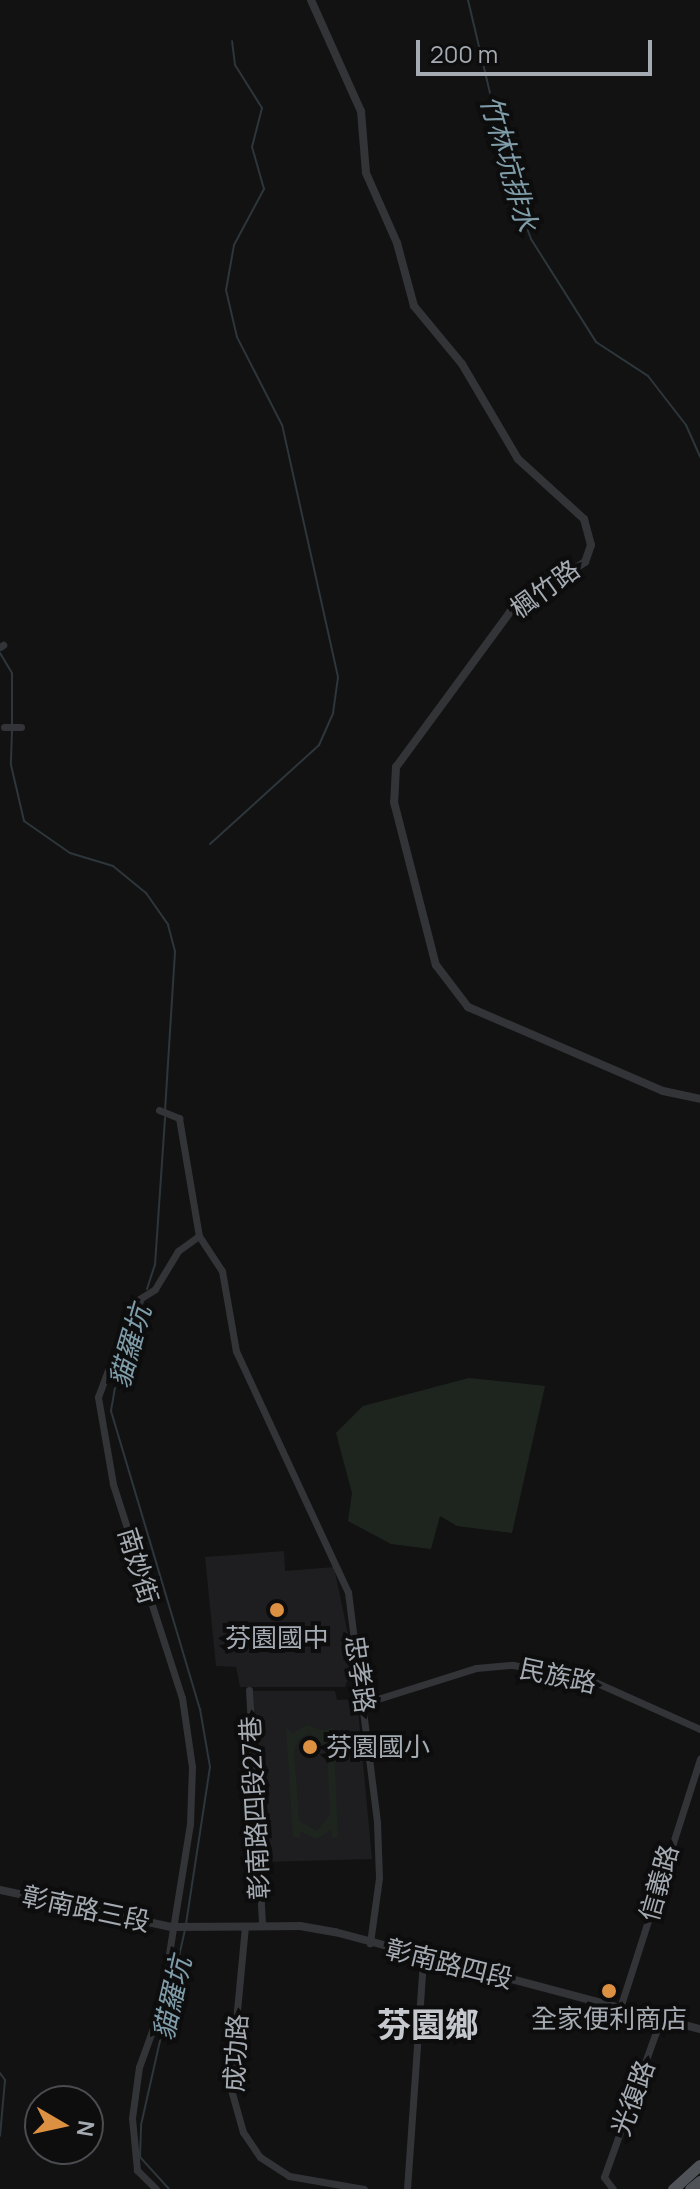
<!DOCTYPE html>
<html>
<head>
<meta charset="utf-8">
<style>
  body { margin:0 }
  #map { position:relative; width:700px; height:2189px; overflow:hidden; background:#121213; font-family:Manrope,"Noto Sans TC",sans-serif }
  div>[style] { position:absolute }
  [style*='--x'] { left:calc(var(--x)*1px); top:calc(var(--y)*1px); width:calc(var(--w)*1px); rotate:calc(var(--a)*1deg) }
  .built>* { inset:0; background:#1e1e20 }
  .green>* { inset:0; background:#1e251e }
  .stream>* { height:2px; margin:-1px; padding:0 1px; transform-origin:1px; border-radius:1px; background:#2d363a }
  .minor>* { height:7px; margin:-3.5px; padding:0 3.5px; transform-origin:3.5px; border-radius:3.5px; background:#333437 }
  .tertiary>* { height:8px; margin:-4px; padding:0 4px; transform-origin:4px; border-radius:4px; background:#333437 }
  .primary>* { height:11px; margin:-5.5px; padding:0 5.5px; transform-origin:5.5px; border-radius:5.5px; background:#4f5256 }
  .dots>* { width:22px; height:22px; translate:-50% -50%; box-sizing:border-box; border:4px solid #0d0d0e; border-radius:50% }
  span { translate:-50% -50%; white-space:nowrap; text-align:center; line-height:1.15; -webkit-text-stroke:8px #0d0d0e; paint-order:stroke }
  .street-label { font-size:26px; color:#a5abb2 }
  .poi-label { font-size:26px; color:#a5abb2 }
  .left { translate:0 -50%; text-align:left }
  .water-label { font-size:28px; color:#7f9ca9; font-style:italic }
  .district-label { font-size:34px; color:#c5c9ce; font-weight:700 }
  .north { position:absolute; left:24px; top:2085px; width:80px; height:80px; box-sizing:border-box; background:#0d0d0e; border:2px solid #4a4c50; border-radius:50%; rotate:99deg; font-size:22px; font-weight:700; line-height:32px; text-align:center; color:#a5abb2 }
  .north::after { content:''; display:block; margin:auto; width:28px; height:36px; background:#db9042; clip-path:polygon(50% 0,100% 100%,50% 72%,0 100%) }
  .scale { position:absolute; left:416px; top:40px; width:236px; height:36px; box-sizing:border-box; border:4px solid #a5abb2; border-top:0; padding-left:10px; font-size:24px; line-height:28px; white-space:nowrap; color:#a5abb2; -webkit-text-stroke:6px #0d0d0e; paint-order:stroke }
</style>
</head>
<body>
<div id="map">
  <div class="built">
    <i style="clip-path:polygon(284px 1551px,285px 1571px,334px 1567px,354px 1663px,345px 1687px,240px 1687px,236px 1667px,216px 1666px,205px 1557px)"></i>
    <i style="clip-path:polygon(253px 1691px,335px 1691px,337px 1700px,357px 1699px,372px 1859px,262px 1862px)"></i>
  </div>
  <div class="green">
    <i style="clip-path:polygon(469px 1378px,545px 1386px,512px 1533px,457px 1526px,440px 1516px,431px 1549px,391px 1544px,348px 1521px,352px 1493px,336px 1433px,363px 1406px)"></i>
    <i style="clip-path:polygon(evenodd,307px 1725px,324px 1731px,333px 1727px,338px 1837px,332px 1837px,331px 1830px,317px 1839px,300px 1831px,300px 1837px,293px 1837px,286px 1727px,292px 1734px,307px 1725px,310px 1733px,327px 1748px,330px 1815px,317px 1831px,299px 1821px,294px 1750px,299px 1739px,310px 1733px)"></i>
  </div>
  <div class="stream">
    <i style="--x:468;--y:0;--w:196;--a:76.7"></i>
    <i style="--x:513;--y:191;--w:51;--a:69.4"></i>
    <i style="--x:531;--y:239;--w:122;--a:57.7"></i>
    <i style="--x:596;--y:342;--w:62;--a:33.2"></i>
    <i style="--x:648;--y:376;--w:62;--a:52.2"></i>
    <i style="--x:686;--y:425;--w:35;--a:66"></i>
    <i style="--x:0;--y:653;--w:23;--a:59"></i>
    <i style="--x:12;--y:673;--w:52;--a:90"></i>
    <i style="--x:12;--y:731;--w:34;--a:92"></i>
    <i style="--x:11;--y:765;--w:57;--a:76.9"></i>
    <i style="--x:24;--y:821;--w:56;--a:34.8"></i>
    <i style="--x:70;--y:853;--w:45;--a:16.8"></i>
    <i style="--x:113;--y:866;--w:43;--a:39.3"></i>
    <i style="--x:146;--y:893;--w:39;--a:55"></i>
    <i style="--x:168;--y:925;--w:28;--a:75"></i>
    <i style="--x:175;--y:952;--w:159;--a:93.6"></i>
    <i style="--x:210;--y:844;--w:147;--a:-42.2"></i>
    <i style="--x:319;--y:745;--w:35;--a:-66"></i>
    <i style="--x:333;--y:713;--w:36;--a:-82"></i>
    <i style="--x:338;--y:677;--w:258;--a:-102.5"></i>
    <i style="--x:282;--y:425;--w:99;--a:-117.1"></i>
    <i style="--x:237;--y:337;--w:48;--a:-103.2"></i>
    <i style="--x:226;--y:290;--w:46;--a:-79.9"></i>
    <i style="--x:234;--y:245;--w:64;--a:-61.8"></i>
    <i style="--x:264;--y:189;--w:44;--a:-105.9"></i>
    <i style="--x:252;--y:147;--w:40;--a:-75.6"></i>
    <i style="--x:262;--y:108;--w:51;--a:-122.1"></i>
    <i style="--x:235;--y:65;--w:24;--a:-97"></i>
    <i style="--x:147;--y:1289;--w:25;--a:-72"></i>
    <i style="--x:155;--y:1265;--w:148;--a:-86.1"></i>
    <i style="--x:144;--y:1299;--w:70;--a:111"></i>
    <i style="--x:119;--y:1364;--w:48;--a:99.7"></i>
    <i style="--x:111;--y:1411;--w:311;--a:73.4"></i>
    <i style="--x:200;--y:1709;--w:59;--a:80.2"></i>
    <i style="--x:210;--y:1767;--w:159;--a:98.7"></i>
    <i style="--x:0;--y:2073;--w:9;--a:54"></i>
    <i style="--x:5;--y:2080;--w:56;--a:95.1"></i>
    <i style="--x:169;--y:2189;--w:43;--a:-132.2"></i>
    <i style="--x:140;--y:2157;--w:32;--a:-88"></i>
    <i style="--x:141;--y:2125;--w:200;--a:-77.3"></i>
  </div>
  <div class="minor">
    <i style="--x:0;--y:647;--w:4;--a:-34"></i>
    <i style="--x:4;--y:727;--w:17;--a:0"></i>
    <i style="--x:159;--y:1110;--w:22;--a:22"></i>
    <i style="--x:179;--y:1118;--w:120;--a:80.4"></i>
    <i style="--x:199;--y:1236;--w:42;--a:56.7"></i>
    <i style="--x:222;--y:1271;--w:81;--a:80.1"></i>
    <i style="--x:236;--y:1351;--w:266;--a:65.1"></i>
    <i style="--x:348;--y:1592;--w:233;--a:82.8"></i>
    <i style="--x:377;--y:1823;--w:55;--a:87.9"></i>
    <i style="--x:379;--y:1878;--w:66;--a:97.9"></i>
    <i style="--x:249;--y:1690;--w:236;--a:86.8"></i>
    <i style="--x:365;--y:1703;--w:116;--a:-17.5"></i>
    <i style="--x:476;--y:1668;--w:37;--a:-5"></i>
    <i style="--x:513;--y:1665;--w:74;--a:10.1"></i>
    <i style="--x:586;--y:1678;--w:125;--a:24.1"></i>
    <i style="--x:245;--y:1926;--w:161;--a:95.4"></i>
    <i style="--x:230;--y:2086;--w:48;--a:74.2"></i>
    <i style="--x:243;--y:2132;--w:30;--a:56"></i>
    <i style="--x:260;--y:2157;--w:35;--a:33"></i>
    <i style="--x:289;--y:2176;--w:76;--a:9.8"></i>
    <i style="--x:620;--y:2008;--w:262;--a:-72.2"></i>
    <i style="--x:156;--y:2189;--w:27;--a:-135"></i>
    <i style="--x:137;--y:2170;--w:52;--a:-95.5"></i>
    <i style="--x:132;--y:2118;--w:51;--a:-82.2"></i>
    <i style="--x:139;--y:2067;--w:62;--a:-70.1"></i>
    <i style="--x:160;--y:2009;--w:187;--a:-80.8"></i>
    <i style="--x:190;--y:1824;--w:57;--a:-88"></i>
    <i style="--x:192;--y:1767;--w:70;--a:-98.2"></i>
    <i style="--x:182;--y:1698;--w:225;--a:-107.9"></i>
    <i style="--x:113;--y:1484;--w:88;--a:-99.8"></i>
    <i style="--x:98;--y:1397;--w:100;--a:-69.6"></i>
    <i style="--x:133;--y:1303;--w:26;--a:-32"></i>
    <i style="--x:155;--y:1289;--w:44;--a:-58.8"></i>
    <i style="--x:178;--y:1251;--w:26;--a:-36"></i>
    <i style="--x:407;--y:2189;--w:232;--a:-86"></i>
    <i style="--x:613;--y:2189;--w:15;--a:-127"></i>
    <i style="--x:604;--y:2177;--w:169;--a:-70.3"></i>
  </div>
  <div class="tertiary">
    <i style="--x:311;--y:0;--w:122;--a:65.8"></i>
    <i style="--x:361;--y:111;--w:62;--a:85.4"></i>
    <i style="--x:366;--y:173;--w:77;--a:66.1"></i>
    <i style="--x:397;--y:243;--w:65;--a:74.9"></i>
    <i style="--x:414;--y:306;--w:75;--a:50.4"></i>
    <i style="--x:462;--y:364;--w:110;--a:59.5"></i>
    <i style="--x:518;--y:459;--w:89;--a:42.3"></i>
    <i style="--x:584;--y:519;--w:27;--a:75"></i>
    <i style="--x:591;--y:545;--w:18;--a:109"></i>
    <i style="--x:585;--y:562;--w:90;--a:146.3"></i>
    <i style="--x:510;--y:612;--w:192;--a:126.3"></i>
    <i style="--x:396;--y:767;--w:35;--a:93"></i>
    <i style="--x:394;--y:802;--w:168;--a:75.6"></i>
    <i style="--x:436;--y:965;--w:53;--a:52.7"></i>
    <i style="--x:468;--y:1007;--w:212;--a:23.3"></i>
    <i style="--x:663;--y:1091;--w:38;--a:12"></i>
    <i style="--x:0;--y:1890;--w:175;--a:12.2"></i>
    <i style="--x:171;--y:1927;--w:129;--a:-0.4"></i>
    <i style="--x:300;--y:1926;--w:36;--a:10"></i>
    <i style="--x:335;--y:1932;--w:378;--a:14.9"></i>
  </div>
  <div class="primary">
    <i style="--x:673;--y:2189;--w:36;--a:-42"></i>
    <i style="--x:690;--y:2189;--w:13;--a:-39"></i>
  </div>
  <div class="dots">
    <i style="left:277px;top:1610px;background:#db9042"></i>
    <i style="left:310px;top:1747px;background:#db9042"></i>
    <i style="left:609px;top:1991px;background:#db9042"></i>
  </div>
  <div class="street-label">
    <span style="left:545px;top:589px;rotate:-36deg">楓竹路</span>
    <span style="left:138px;top:1566px;rotate:73deg">南妙街</span>
    <span style="left:360px;top:1674px;rotate:82deg">忠孝路</span>
    <span style="left:558px;top:1676px;rotate:12deg">民族路</span>
    <span style="left:255px;top:1808px;rotate:-93deg">彰南路四段27巷</span>
    <span style="left:659px;top:1883px;rotate:-74deg">信義路</span>
    <span style="left:86px;top:1909px;rotate:12deg">彰南路三段</span>
    <span style="left:449px;top:1964px;rotate:14deg">彰南路四段</span>
    <span style="left:236px;top:2053px;rotate:-87deg">成功路</span>
    <span style="left:633px;top:2098px;rotate:-70deg">光復路</span>
  </div>
  <div class="poi-label">
    <span style="left:277px;top:1638px">芬園國中</span>
    <span class="left" style="left:326px;top:1747px">芬園國小</span>
    <span style="left:609px;top:2019px">全家便利商店</span>
  </div>
  <div class="water-label">
    <span style="left:510px;top:163px;rotate:74deg">竹林坑排水</span>
    <span style="left:129px;top:1346px;rotate:-74deg">貓羅坑</span>
    <span style="left:171px;top:1998px;rotate:-77deg">貓羅坑</span>
  </div>
  <div class="district-label">
    <span style="left:428px;top:2025px">芬園鄉</span>
  </div>
  <div class="north">N</div>
  <div class="scale">200 m</div>
</div>
</body>
</html>
